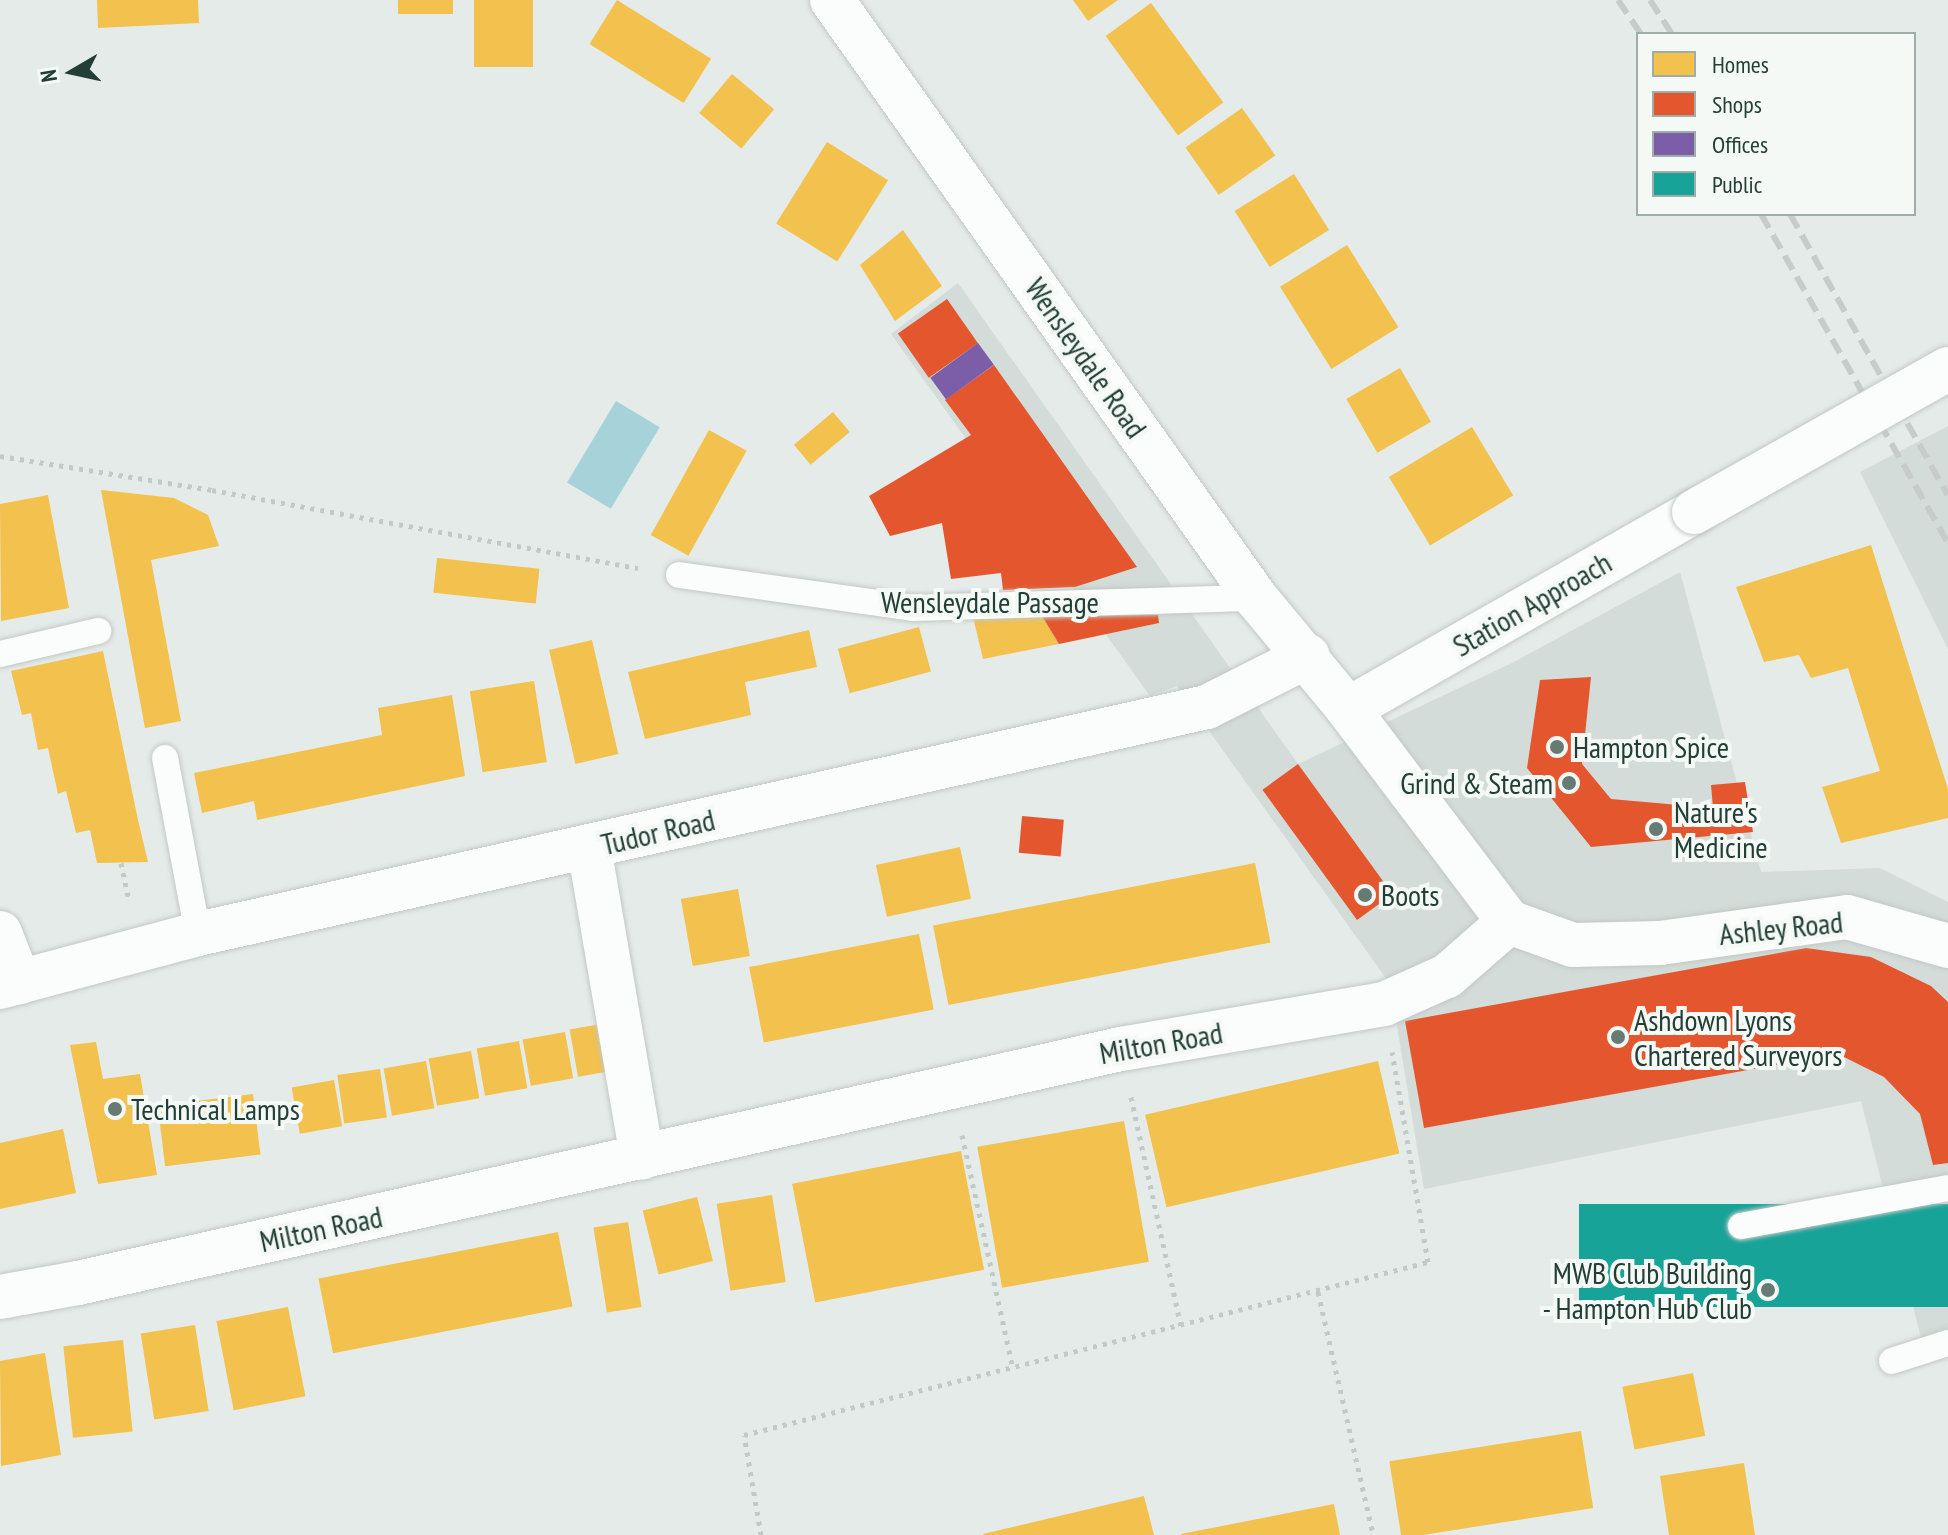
<!DOCTYPE html>
<html>
<head>
<meta charset="utf-8">
<style>
  body { margin:0 }
  #map { position:relative; width:1948px; height:1535px; overflow:hidden; background:#e5ebe8; font-family:"PT Sans Narrow",sans-serif }
  div>[style] { position:absolute }
  [style*='--x'] { left:calc(var(--x)*1px); top:calc(var(--y)*1px); width:calc(var(--w)*1px); rotate:calc(var(--a)*1deg) }
  .built>* { inset:0; background:#d3dcd8 }
  .water>* { inset:0; background:#a6d3d9; transform-origin:0 0 }
  .homes>* { inset:0; background:#f2c14e; transform-origin:0 0 }
  .shops>* { inset:0; background:#e4572e; transform-origin:0 0 }
  .offices>* { inset:0; background:#7b5ea7; transform-origin:0 0 }
  .public>* { inset:0; background:#17a398; transform-origin:0 0 }
  .path>* { height:5px; margin-top:-2.5px; transform-origin:0; background:repeating-linear-gradient(90deg,#c1cbc6 0 4px,transparent 0 10px) }
  .roads { filter:drop-shadow(0 0 2px #c2c8c5) drop-shadow(0 0 2px #c2c8c5) }
  .lane>* { height:26px; margin:-13px; padding:0 13px; transform-origin:13px; border-radius:13px; background:#fbfcfc }
  .street>* { height:44px; margin:-22px; padding:0 22px; transform-origin:22px; border-radius:22px; background:#fbfcfc }
  .secondary>* { height:44px; margin:-22px; padding:0 22px; transform-origin:22px; border-radius:22px; background:#fbfcfc }
  .rail>* { height:6px; margin-top:-3px; transform-origin:0; background:repeating-linear-gradient(90deg,#c7ccca 0 16px,transparent 0 24px) }
  .bridges { filter:drop-shadow(0 0 2px #c1c8c5) drop-shadow(0 0 2px #c1c8c5) }
  .secondary-bridge>* { height:44px; margin:-22px; padding:0 22px; transform-origin:22px; border-radius:22px; background:#fbfcfc }
  .dots>* { width:22px; height:22px; translate:-50% -50%; box-sizing:border-box; border:4px solid #f4f9f6; border-radius:50% }
  span { translate:-50% -50%; white-space:nowrap; text-align:center; line-height:1.15; -webkit-text-stroke:8px #f4f9f6; paint-order:stroke }
  .street-label { font-size:30px; color:#223e36 }
  .poi-label { font-size:30px; color:#223e36 }
  .left { translate:0 -50%; text-align:left }
  .right { translate:-100% -50%; text-align:right }
  .legend { position:absolute; left:1636px; top:32px; width:280px; height:184px; box-sizing:border-box; background:#f4f9f6; border:2px solid #a0aea9; margin:0; padding:10px 14px; list-style:none; font-size:24px; color:#223e36 }
  .legend li { display:flex; align-items:center; gap:16px; height:40px }
  .legend b { width:40px; border:2px solid #a0aea9 }
  .north { position:absolute; left:32px; top:32px; width:80px; height:80px; -webkit-text-stroke:6px #f4f9f6; paint-order:stroke; rotate:261deg; font-size:22px; font-weight:700; line-height:32px; text-align:center; color:#223e36 }
  .north::after { content:''; display:block; margin:auto; width:28px; height:36px; background:#223e36; clip-path:polygon(50% 0,100% 100%,50% 72%,0 100%) }
</style>
</head>
<body>
<div id="map">
  <div class="built">
    <i style="clip-path:polygon(958px 283px,1298px 764px,1512px 663px,1680px 572px,1761px 872px,1880px 868px,1948px 902px,1948px 1329px,1921px 1338px,1861px 1101px,1424px 1189px,1390px 984px,1177px 686px,1150px 696px,891px 334px)"></i>
    <i style="clip-path:polygon(1948px 426px,1948px 649px,1860px 472px)"></i>
  </div>
  <div class="water">
    <i style="left:616px;top:401px;width:51px;height:95px;rotate:31deg"></i>
  </div>
  <div class="homes">
    <i style="clip-path:polygon(97px 0,198px 0,199px 23px,98px 28px)"></i>
    <i style="left:398px;top:0;width:55px;height:14px"></i>
    <i style="left:474px;top:0;width:59px;height:67px"></i>
    <i style="left:617px;top:0;width:111px;height:52px;rotate:32deg"></i>
    <i style="clip-path:polygon(1073px 0,1118px 0,1088px 21px)"></i>
    <i style="left:1151px;top:3px;width:123px;height:56px;rotate:54deg"></i>
    <i style="left:732px;top:74px;width:55px;height:51px;rotate:40deg"></i>
    <i style="left:1242px;top:108px;width:58px;height:69px;rotate:55deg"></i>
    <i style="left:827px;top:142px;width:72px;height:96px;rotate:32deg"></i>
    <i style="left:1294px;top:174px;width:66px;height:70px;rotate:58deg"></i>
    <i style="clip-path:polygon(903px 230px,942px 286px,895px 321px,860px 265px)"></i>
    <i style="left:1347px;top:245px;width:97px;height:79px;rotate:58deg"></i>
    <i style="left:1400px;top:368px;width:62px;height:62px;rotate:60deg"></i>
    <i style="left:833px;top:412px;width:26px;height:51px;rotate:50deg"></i>
    <i style="left:1472px;top:427px;width:80px;height:97px;rotate:59deg"></i>
    <i style="left:709px;top:430px;width:43px;height:120px;rotate:29deg"></i>
    <i style="clip-path:polygon(101px 490px,174px 498px,208px 515px,219px 546px,151px 560px,181px 721px,145px 728px)"></i>
    <i style="clip-path:polygon(48px 495px,69px 608px,1px 621px,0 504px)"></i>
    <i style="clip-path:polygon(1871px 545px,1948px 789px,1948px 818px,1841px 843px,1822px 787px,1880px 771px,1848px 668px,1811px 678px,1799px 655px,1764px 662px,1736px 587px)"></i>
    <i style="left:437px;top:558px;width:103px;height:35px;rotate:6deg"></i>
    <i style="clip-path:polygon(1042px 616px,1059px 644px,983px 659px,973px 617px)"></i>
    <i style="left:919px;top:627px;width:46px;height:84px;rotate:75deg"></i>
    <i style="clip-path:polygon(809px 630px,817px 667px,745px 682px,751px 715px,645px 739px,628px 672px)"></i>
    <i style="left:592px;top:640px;width:117px;height:44px;rotate:77deg"></i>
    <i style="clip-path:polygon(103px 651px,138px 820px,148px 862px,97px 863px,90px 830px,76px 833px,66px 791px,58px 794px,48px 748px,38px 750px,31px 713px,22px 715px,11px 671px)"></i>
    <i style="left:534px;top:681px;width:82px;height:65px;rotate:81deg"></i>
    <i style="clip-path:polygon(452px 695px,465px 776px,257px 820px,254px 801px,202px 813px,194px 773px,382px 735px,378px 708px)"></i>
    <i style="left:960px;top:847px;width:53px;height:86px;rotate:78deg"></i>
    <i style="left:1255px;top:863px;width:81px;height:328px;rotate:79deg"></i>
    <i style="left:738px;top:889px;width:68px;height:58px;rotate:80deg"></i>
    <i style="left:919px;top:934px;width:77px;height:173px;rotate:79deg"></i>
    <i style="left:612px;top:1022px;width:48px;height:43px;rotate:80deg"></i>
    <i style="left:565px;top:1032px;width:47px;height:43px;rotate:80deg"></i>
    <i style="left:519px;top:1041px;width:48px;height:43px;rotate:80deg"></i>
    <i style="clip-path:polygon(96px 1042px,103px 1079px,140px 1074px,157px 1175px,98px 1184px,70px 1045px)"></i>
    <i style="left:471px;top:1051px;width:48px;height:43px;rotate:80deg"></i>
    <i style="left:426px;top:1061px;width:48px;height:43px;rotate:80deg"></i>
    <i style="left:1378px;top:1061px;width:95px;height:239px;rotate:77deg"></i>
    <i style="left:380px;top:1069px;width:49px;height:43px;rotate:82deg"></i>
    <i style="left:334px;top:1080px;width:47px;height:43px;rotate:80deg"></i>
    <i style="left:253px;top:1094px;width:61px;height:96px;rotate:83deg"></i>
    <i style="left:1124px;top:1121px;width:143px;height:149px;rotate:80deg"></i>
    <i style="clip-path:polygon(63px 1129px,76px 1193px,0 1209px,0 1143px)"></i>
    <i style="left:961px;top:1151px;width:121px;height:172px;rotate:79deg"></i>
    <i style="left:772px;top:1195px;width:88px;height:56px;rotate:81deg"></i>
    <i style="left:697px;top:1197px;width:66px;height:56px;rotate:76deg"></i>
    <i style="left:628px;top:1222px;width:86px;height:35px;rotate:81deg"></i>
    <i style="left:558px;top:1232px;width:76px;height:244px;rotate:79deg"></i>
    <i style="left:288px;top:1307px;width:91px;height:73px;rotate:79deg"></i>
    <i style="left:195px;top:1325px;width:87px;height:55px;rotate:81deg"></i>
    <i style="left:123px;top:1340px;width:92px;height:60px;rotate:84deg"></i>
    <i style="clip-path:polygon(45px 1353px,61px 1455px,1px 1466px,0 1361px)"></i>
    <i style="left:1693px;top:1373px;width:64px;height:72px;rotate:79deg"></i>
    <i style="left:1581px;top:1431px;width:78px;height:194px;rotate:81deg"></i>
    <i style="clip-path:polygon(1744px 1463px,1755px 1535px,1669px 1535px,1660px 1476px)"></i>
    <i style="clip-path:polygon(1144px 1496px,1154px 1535px,984px 1535px,983px 1534px)"></i>
    <i style="clip-path:polygon(1334px 1504px,1340px 1535px,1182px 1535px,1181px 1534px)"></i>
  </div>
  <div class="shops">
    <i style="left:947px;top:299px;width:54px;height:60px;rotate:55deg"></i>
    <i style="clip-path:polygon(994px 365px,1105px 522px,1137px 567px,1075px 587px,1003px 590px,1001px 573px,951px 579px,942px 523px,890px 536px,869px 496px,971px 435px,945px 400px)"></i>
    <i style="clip-path:polygon(1158px 615px,1159px 623px,1059px 644px,1042px 616px)"></i>
    <i style="clip-path:polygon(1591px 677px,1582px 764px,1611px 799px,1713px 808px,1711px 785px,1745px 782px,1753px 832px,1591px 847px,1527px 768px,1540px 680px)"></i>
    <i style="left:1298px;top:764px;width:161px;height:44px;rotate:54deg"></i>
    <i style="left:1022px;top:816px;width:42px;height:37px;rotate:5deg"></i>
    <i style="clip-path:polygon(1806px 948px,1871px 957px,1931px 986px,1948px 1002px,1948px 1163px,1933px 1165px,1920px 1114px,1884px 1077px,1838px 1054px,1424px 1128px,1405px 1021px)"></i>
  </div>
  <div class="offices">
    <i style="left:978px;top:343px;width:27px;height:59px;rotate:54deg"></i>
  </div>
  <div class="public">
    <i style="left:1948px;top:1204px;width:103px;height:369px;rotate:90deg"></i>
  </div>
  <div class="path">
    <i style="--x:0;--y:456;--w:215;--a:9.1"></i>
    <i style="--x:212;--y:490;--w:433;--a:10.4"></i>
    <i style="--x:121;--y:863;--w:39;--a:78"></i>
    <i style="--x:1131;--y:1097;--w:235;--a:77.7"></i>
    <i style="--x:962;--y:1135;--w:239;--a:77.7"></i>
    <i style="--x:1318;--y:1292;--w:249;--a:77.2"></i>
    <i style="--x:761;--y:1535;--w:101;--a:-99.6"></i>
    <i style="--x:744;--y:1435;--w:706;--a:-14.19"></i>
    <i style="--x:1428;--y:1262;--w:213;--a:-99.7"></i>
  </div>
  <div class="roads">
    <div class="lane">
      <i style="--x:679;--y:575;--w:236;--a:8"></i>
      <i style="--x:913;--y:608;--w:343;--a:-1.7"></i>
      <i style="--x:0;--y:654;--w:101;--a:-13.2"></i>
      <i style="--x:165;--y:758;--w:179;--a:79.4"></i>
      <i style="--x:1741;--y:1226;--w:210;--a:-10.4"></i>
      <i style="--x:1892;--y:1361;--w:59;--a:-17.8"></i>
    </div>
    <div class="street">
      <i style="--x:589;--y:847;--w:315;--a:80.3"></i>
      <i style="--x:0;--y:933;--w:53;--a:68.8"></i>
      <i style="--x:0;--y:987;--w:205;--a:-15"></i>
      <i style="--x:198;--y:934;--w:1034;--a:-12.68"></i>
      <i style="--x:1207;--y:707;--w:113;--a:-26.8"></i>
      <i style="--x:0;--y:1297;--w:79;--a:-10.2"></i>
      <i style="--x:78;--y:1283;--w:1069;--a:-12.65"></i>
      <i style="--x:1121;--y:1049;--w:267;--a:-9.7"></i>
      <i style="--x:1384;--y:1004;--w:69;--a:-24"></i>
      <i style="--x:1447;--y:976;--w:82;--a:-41.1"></i>
    </div>
    <div class="secondary">
      <i style="--x:832;--y:0;--w:733;--a:54.66"></i>
      <i style="--x:1256;--y:598;--w:144;--a:50.3"></i>
      <i style="--x:1694;--y:512;--w:398;--a:150.3"></i>
      <i style="--x:1348;--y:709;--w:267;--a:52.9"></i>
      <i style="--x:1509;--y:922;--w:68;--a:19.8"></i>
      <i style="--x:1573;--y:945;--w:87;--a:-1.3"></i>
      <i style="--x:1660;--y:943;--w:189;--a:-7.9"></i>
      <i style="--x:1847;--y:917;--w:105;--a:16"></i>
    </div>
  </div>
  <div class="rail">
    <i style="--x:1618;--y:0;--w:41;--a:55.9"></i>
    <i style="--x:1650;--y:0;--w:40;--a:57.1"></i>
    <i style="--x:1761;--y:214;--w:378;--a:60.4"></i>
    <i style="--x:1790;--y:214;--w:322;--a:60.7"></i>
  </div>
  <div class="bridges">
    <div class="secondary-bridge">
      <i style="--x:1694;--y:512;--w:291;--a:-29.4"></i>
    </div>
  </div>
  <div class="dots">
    <i style="left:1557px;top:747px;background:#667b74"></i>
    <i style="left:1569px;top:783px;background:#667b74"></i>
    <i style="left:1656px;top:829px;background:#667b74"></i>
    <i style="left:1365px;top:895px;background:#667b74"></i>
    <i style="left:1618px;top:1037px;background:#667b74"></i>
    <i style="left:115px;top:1109px;background:#667b74"></i>
    <i style="left:1768px;top:1290px;background:#667b74"></i>
  </div>
  <div class="street-label">
    <span style="left:1086px;top:358px;rotate:55deg">Wensleydale Road</span>
    <span style="left:990px;top:602px">Wensleydale Passage</span>
    <span style="left:1532px;top:604px;rotate:-30deg">Station Approach</span>
    <span style="left:658px;top:832px;rotate:-13deg">Tudor Road</span>
    <span style="left:1781px;top:928px;rotate:-6deg">Ashley Road</span>
    <span style="left:1161px;top:1043px;rotate:-10deg">Milton Road</span>
    <span style="left:321px;top:1229px;rotate:-12deg">Milton Road</span>
  </div>
  <div class="poi-label">
    <span class="left" style="left:1573px;top:747px">Hampton Spice</span>
    <span class="right" style="left:1553px;top:783px">Grind &amp; Steam</span>
    <span class="left" style="left:1674px;top:829px">Nature's<br>Medicine</span>
    <span class="left" style="left:1381px;top:895px">Boots</span>
    <span class="left" style="left:1634px;top:1037px">Ashdown Lyons<br>Chartered Surveyors</span>
    <span class="left" style="left:131px;top:1109px">Technical Lamps</span>
    <span class="right" style="left:1752px;top:1290px">MWB Club Building<br>- Hampton Hub Club</span>
  </div>
  <ul class="legend">
  <li><b style="height:22px;background:#f2c14e"></b>Homes</li>
  <li><b style="height:22px;background:#e4572e"></b>Shops</li>
  <li><b style="height:22px;background:#7b5ea7"></b>Offices</li>
  <li><b style="height:22px;background:#17a398"></b>Public</li>
  </ul>
  <div class="north">N</div>
</div>
</body>
</html>
